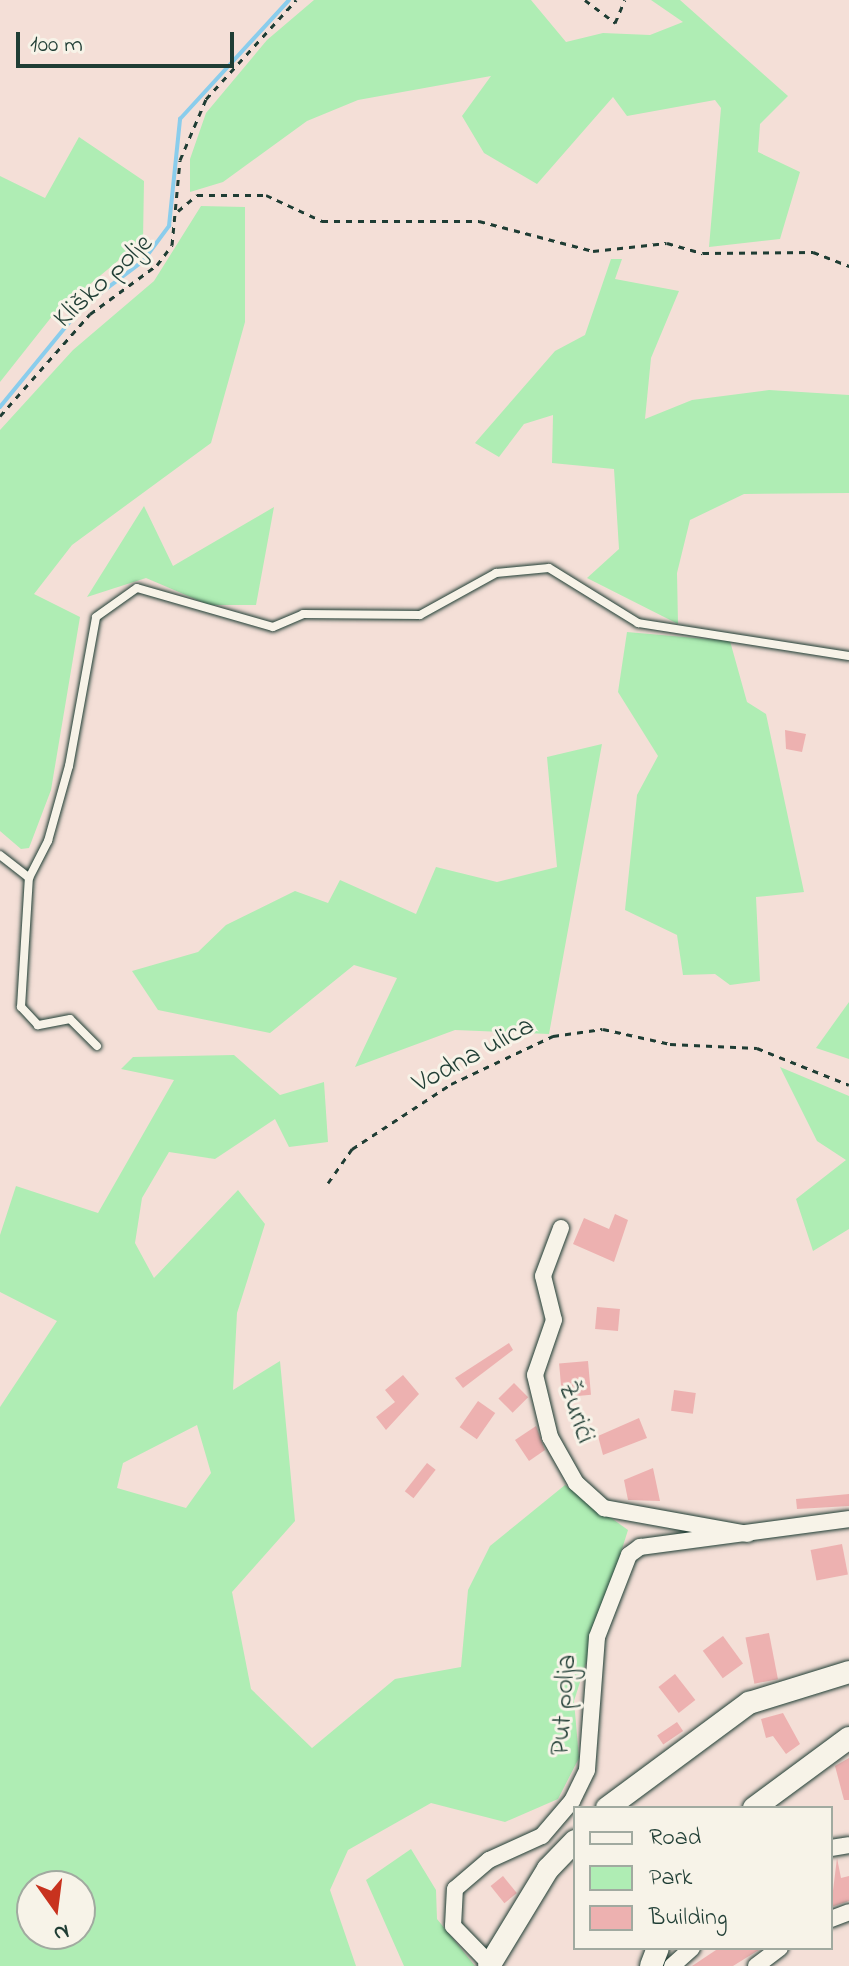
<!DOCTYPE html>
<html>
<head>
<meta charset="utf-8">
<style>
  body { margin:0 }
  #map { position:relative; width:849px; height:1966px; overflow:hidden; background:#f4dfd7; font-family:"Indie Flower",sans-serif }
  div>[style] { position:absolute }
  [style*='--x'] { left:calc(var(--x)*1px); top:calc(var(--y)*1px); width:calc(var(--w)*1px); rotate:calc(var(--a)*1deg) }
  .green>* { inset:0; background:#afedb4 }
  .stream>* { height:4px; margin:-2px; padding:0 2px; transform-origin:2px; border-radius:2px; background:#8acdec }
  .building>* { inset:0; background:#edb1b0; transform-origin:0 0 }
  .path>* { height:3px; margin-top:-1.5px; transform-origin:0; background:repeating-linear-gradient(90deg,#1f3d34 0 6px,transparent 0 12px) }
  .roads { filter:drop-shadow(0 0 2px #1f3d34) drop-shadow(0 0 2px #1f3d34) }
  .lane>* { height:8px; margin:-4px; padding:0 4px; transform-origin:4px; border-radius:4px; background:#f7f3e8 }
  .street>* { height:16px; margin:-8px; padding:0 8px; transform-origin:8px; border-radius:8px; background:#f7f3e8 }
  .secondary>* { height:22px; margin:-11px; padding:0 11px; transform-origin:11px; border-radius:11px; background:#f7f3e8 }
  span { translate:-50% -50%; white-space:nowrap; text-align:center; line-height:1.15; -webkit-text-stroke:6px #f7f3e8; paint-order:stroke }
  .street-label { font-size:28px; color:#1f3d34 }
  .legend { position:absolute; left:573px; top:1806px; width:260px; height:144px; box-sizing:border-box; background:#f7f3e8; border:2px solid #a1aaa0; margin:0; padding:10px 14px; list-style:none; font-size:24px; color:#1f3d34 }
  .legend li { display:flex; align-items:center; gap:16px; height:40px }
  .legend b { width:40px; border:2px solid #a1aaa0 }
  .north { position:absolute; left:16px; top:1870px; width:80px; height:80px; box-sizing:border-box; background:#f7f3e8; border:2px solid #a1aaa0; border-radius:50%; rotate:166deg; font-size:22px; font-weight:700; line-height:32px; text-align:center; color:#1f3d34 }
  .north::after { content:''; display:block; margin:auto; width:28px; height:36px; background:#c8321e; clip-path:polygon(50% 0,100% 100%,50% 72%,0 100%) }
  .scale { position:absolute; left:16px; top:32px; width:218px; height:36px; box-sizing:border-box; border:4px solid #1f3d34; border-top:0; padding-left:10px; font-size:24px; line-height:28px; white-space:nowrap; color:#1f3d34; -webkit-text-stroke:6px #f7f3e8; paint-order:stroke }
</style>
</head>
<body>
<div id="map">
  <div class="green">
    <i style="clip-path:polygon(314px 0,531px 0,566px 42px,603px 33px,650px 35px,683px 22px,651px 0,680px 0,788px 96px,760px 124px,758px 152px,800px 172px,780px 239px,709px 247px,721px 108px,715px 100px,627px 116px,613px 97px,537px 184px,484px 153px,462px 116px,491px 76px,358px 100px,307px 121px,223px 182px,190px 192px,190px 159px,206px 113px,267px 40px)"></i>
    <i style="clip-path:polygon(79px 137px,144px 181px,143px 240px,53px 315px,0 382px,0 176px,45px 198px)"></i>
    <i style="clip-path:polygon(201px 206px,245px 207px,245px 322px,211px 443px,72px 545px,34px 594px,80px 617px,51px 790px,29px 848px,21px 849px,0 831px,0 430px,73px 350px,154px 281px)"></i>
    <i style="clip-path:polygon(611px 259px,622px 259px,615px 279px,679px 291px,651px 358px,645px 419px,692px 400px,769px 390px,849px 395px,849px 493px,744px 494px,690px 520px,677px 573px,678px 624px,587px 578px,619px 549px,614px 469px,552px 463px,553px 415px,524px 424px,499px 457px,475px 443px,555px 351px,585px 335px)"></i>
    <i style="clip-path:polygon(144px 506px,173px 566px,274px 507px,256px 605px,209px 605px,146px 578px,87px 597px)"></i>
    <i style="clip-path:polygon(627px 632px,730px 641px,747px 702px,766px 714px,804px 892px,756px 897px,760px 981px,730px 985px,715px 974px,683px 975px,677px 935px,625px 910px,637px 795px,658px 756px,618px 692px)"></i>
    <i style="clip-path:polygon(602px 744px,549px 1034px,455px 1030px,355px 1067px,397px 978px,354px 965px,270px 1033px,158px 1010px,132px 971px,198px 952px,226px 925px,295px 891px,328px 903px,340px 880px,416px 914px,436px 867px,497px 882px,557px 867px,547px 757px)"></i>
    <i style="clip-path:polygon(849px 1002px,849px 1059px,816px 1048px)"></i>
    <i style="clip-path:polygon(evenodd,234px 1055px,280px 1095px,324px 1082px,328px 1142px,289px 1147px,275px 1119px,215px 1159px,169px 1152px,142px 1198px,135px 1243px,154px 1278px,238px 1190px,265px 1224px,237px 1313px,233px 1390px,280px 1361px,295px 1521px,232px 1592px,251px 1689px,312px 1748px,395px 1679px,461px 1667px,468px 1590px,490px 1546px,565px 1485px,628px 1530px,574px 1701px,579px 1758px,558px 1799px,505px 1822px,431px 1803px,348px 1850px,330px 1890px,356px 1966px,0 1966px,0 1407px,57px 1321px,0 1292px,0 1235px,16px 1186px,98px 1213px,174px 1080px,121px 1069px,133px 1057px,234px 1055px,197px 1425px,211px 1473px,186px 1508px,117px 1488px,123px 1463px,197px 1425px,234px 1055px,32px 1886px,80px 1886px,80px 1934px,32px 1934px,32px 1886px)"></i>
    <i style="clip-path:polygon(780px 1067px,849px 1096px,849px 1229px,813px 1251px,796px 1199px,846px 1160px,817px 1141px)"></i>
    <i style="clip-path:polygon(411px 1849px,436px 1890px,437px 1919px,475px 1966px,404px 1966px,366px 1880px)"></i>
  </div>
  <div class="stream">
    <i style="--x:0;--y:407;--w:128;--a:-50.7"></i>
    <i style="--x:81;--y:308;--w:78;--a:-37.2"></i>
    <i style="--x:143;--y:261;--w:44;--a:-53.4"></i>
    <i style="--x:169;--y:226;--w:108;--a:-84.1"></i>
    <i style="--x:180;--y:119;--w:161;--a:-47.5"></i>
  </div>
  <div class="building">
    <i style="clip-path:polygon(785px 730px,806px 734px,802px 752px,786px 749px)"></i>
    <i style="clip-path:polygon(615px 1214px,628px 1220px,614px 1262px,573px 1244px,584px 1218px,609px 1229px)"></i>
    <i style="left:597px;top:1307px;width:23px;height:22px;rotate:5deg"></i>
    <i style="clip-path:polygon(509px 1343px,513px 1350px,463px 1388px,455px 1378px)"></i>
    <i style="left:588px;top:1361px;width:34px;height:29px;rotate:85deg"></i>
    <i style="clip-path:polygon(403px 1375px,419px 1394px,386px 1430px,376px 1417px,395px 1402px,385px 1390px)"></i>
    <i style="left:514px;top:1383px;width:20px;height:22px;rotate:45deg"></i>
    <i style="left:674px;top:1390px;width:22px;height:21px;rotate:8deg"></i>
    <i style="left:478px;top:1401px;width:21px;height:32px;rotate:35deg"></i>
    <i style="clip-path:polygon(639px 1418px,647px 1438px,603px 1455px,598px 1436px)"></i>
    <i style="clip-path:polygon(536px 1426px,545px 1450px,529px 1461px,515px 1440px)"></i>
    <i style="left:427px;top:1463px;width:11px;height:36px;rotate:38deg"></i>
    <i style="clip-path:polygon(653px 1468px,660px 1501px,628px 1500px,624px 1480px)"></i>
    <i style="clip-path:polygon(849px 1494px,849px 1506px,797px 1509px,796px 1499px)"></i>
    <i style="left:842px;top:1544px;width:31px;height:32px;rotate:79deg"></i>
    <i style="left:769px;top:1633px;width:47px;height:24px;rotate:79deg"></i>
    <i style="left:723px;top:1636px;width:34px;height:25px;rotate:54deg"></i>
    <i style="left:675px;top:1674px;width:33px;height:21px;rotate:52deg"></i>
    <i style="clip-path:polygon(783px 1713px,800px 1744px,786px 1754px,773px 1736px,766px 1738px,761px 1719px)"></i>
    <i style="left:677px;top:1722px;width:11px;height:24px;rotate:56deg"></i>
    <i style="clip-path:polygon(849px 1758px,849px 1800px,844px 1800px,835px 1766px)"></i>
    <i style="clip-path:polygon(837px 1858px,841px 1878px,849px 1876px,849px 1901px,831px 1907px)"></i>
    <i style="left:503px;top:1876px;width:22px;height:16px;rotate:51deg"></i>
    <i style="clip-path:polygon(719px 1948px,762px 1948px,733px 1966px,692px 1966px)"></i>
  </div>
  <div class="path">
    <i style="--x:585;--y:0;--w:38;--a:37"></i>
    <i style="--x:615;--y:23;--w:25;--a:-67"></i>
    <i style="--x:178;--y:211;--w:25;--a:-40"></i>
    <i style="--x:197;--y:195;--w:69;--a:0"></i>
    <i style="--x:266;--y:195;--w:62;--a:24.9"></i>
    <i style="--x:322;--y:221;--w:157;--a:0"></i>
    <i style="--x:479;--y:221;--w:118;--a:14.7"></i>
    <i style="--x:593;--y:251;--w:74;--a:-6.2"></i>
    <i style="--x:667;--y:243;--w:37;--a:16"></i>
    <i style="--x:703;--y:253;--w:110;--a:-0.5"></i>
    <i style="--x:813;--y:252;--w:39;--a:21"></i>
    <i style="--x:0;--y:416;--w:136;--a:-48.6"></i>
    <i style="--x:90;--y:314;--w:83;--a:-36.2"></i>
    <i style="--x:157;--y:265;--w:25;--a:-53"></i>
    <i style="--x:172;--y:245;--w:85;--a:-84.6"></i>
    <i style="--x:180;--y:160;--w:66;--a:-66.9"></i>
    <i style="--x:206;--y:99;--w:134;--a:-47.7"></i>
    <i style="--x:328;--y:1183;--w:42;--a:-54.8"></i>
    <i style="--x:352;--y:1149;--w:118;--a:-33.3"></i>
    <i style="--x:451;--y:1084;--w:113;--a:-25.2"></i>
    <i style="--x:553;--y:1036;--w:50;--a:-8"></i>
    <i style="--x:603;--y:1029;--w:69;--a:12.6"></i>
    <i style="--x:670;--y:1044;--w:87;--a:2.6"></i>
    <i style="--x:757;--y:1048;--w:99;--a:21.9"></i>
  </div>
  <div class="roads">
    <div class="lane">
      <i style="--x:0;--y:855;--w:37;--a:38"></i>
      <i style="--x:97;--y:1046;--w:38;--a:-135"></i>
      <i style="--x:70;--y:1019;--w:33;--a:169"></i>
      <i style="--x:38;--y:1025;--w:25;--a:-133"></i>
      <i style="--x:21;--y:1007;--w:129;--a:-86.5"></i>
      <i style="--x:29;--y:878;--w:42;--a:-62.8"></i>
      <i style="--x:48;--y:841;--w:78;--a:-74.4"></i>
      <i style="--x:69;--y:766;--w:151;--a:-79.7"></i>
      <i style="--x:96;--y:617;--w:50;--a:-35.3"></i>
      <i style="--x:137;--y:588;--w:141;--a:16"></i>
      <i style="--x:273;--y:627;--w:33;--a:-23"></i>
      <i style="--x:303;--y:614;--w:117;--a:0.5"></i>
      <i style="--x:420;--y:615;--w:87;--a:-28.9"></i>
      <i style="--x:496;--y:573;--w:53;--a:-5.4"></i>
      <i style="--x:549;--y:568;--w:105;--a:31.7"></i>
      <i style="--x:638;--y:623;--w:214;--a:8.9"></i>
    </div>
    <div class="street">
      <i style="--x:561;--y:1228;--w:51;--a:110.6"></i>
      <i style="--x:543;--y:1276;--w:45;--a:76"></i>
      <i style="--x:554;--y:1320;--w:58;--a:109.1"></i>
      <i style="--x:535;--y:1375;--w:64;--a:76.4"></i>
      <i style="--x:550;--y:1437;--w:53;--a:60.5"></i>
      <i style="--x:576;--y:1483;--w:38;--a:42"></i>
      <i style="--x:604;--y:1508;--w:146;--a:10.2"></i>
      <i style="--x:831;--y:1848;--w:18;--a:-9"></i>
      <i style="--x:831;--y:1919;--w:19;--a:-21"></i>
      <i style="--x:490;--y:1964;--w:53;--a:-134.2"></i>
      <i style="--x:453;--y:1926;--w:37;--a:-87"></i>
      <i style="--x:455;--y:1889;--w:45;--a:-40.5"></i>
      <i style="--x:489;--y:1860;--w:58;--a:-24.4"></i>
      <i style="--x:542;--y:1836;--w:46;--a:-49.4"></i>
      <i style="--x:572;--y:1801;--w:34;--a:-64"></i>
      <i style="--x:587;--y:1770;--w:133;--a:-85.7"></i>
      <i style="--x:597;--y:1637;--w:88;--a:-68.7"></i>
      <i style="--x:629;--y:1555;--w:14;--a:-36"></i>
      <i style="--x:640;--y:1547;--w:211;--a:-7.6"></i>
      <i style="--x:672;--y:1966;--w:27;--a:-42"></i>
      <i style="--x:756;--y:1966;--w:30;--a:-37"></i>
    </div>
    <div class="secondary">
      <i style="--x:607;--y:1808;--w:177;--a:-36.5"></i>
      <i style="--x:749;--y:1703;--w:105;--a:-17.2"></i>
      <i style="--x:754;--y:1808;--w:118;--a:-36.4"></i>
      <i style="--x:489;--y:1966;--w:114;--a:-58.7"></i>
      <i style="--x:548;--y:1869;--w:39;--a:-46"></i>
      <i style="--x:651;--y:1966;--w:19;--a:-69"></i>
    </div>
  </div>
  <div class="street-label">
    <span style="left:104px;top:282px;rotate:-43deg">Kliško polje</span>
    <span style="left:474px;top:1056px;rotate:-28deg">Vodna ulica</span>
    <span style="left:575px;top:1413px;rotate:71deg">Žurići</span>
    <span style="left:565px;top:1705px;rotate:-86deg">Put polja</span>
  </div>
  <ul class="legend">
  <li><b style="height:10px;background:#f7f3e8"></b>Road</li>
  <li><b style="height:22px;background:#afedb4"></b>Park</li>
  <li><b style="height:22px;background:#edb1b0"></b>Building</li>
  </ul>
  <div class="north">N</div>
  <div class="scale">100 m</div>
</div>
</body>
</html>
